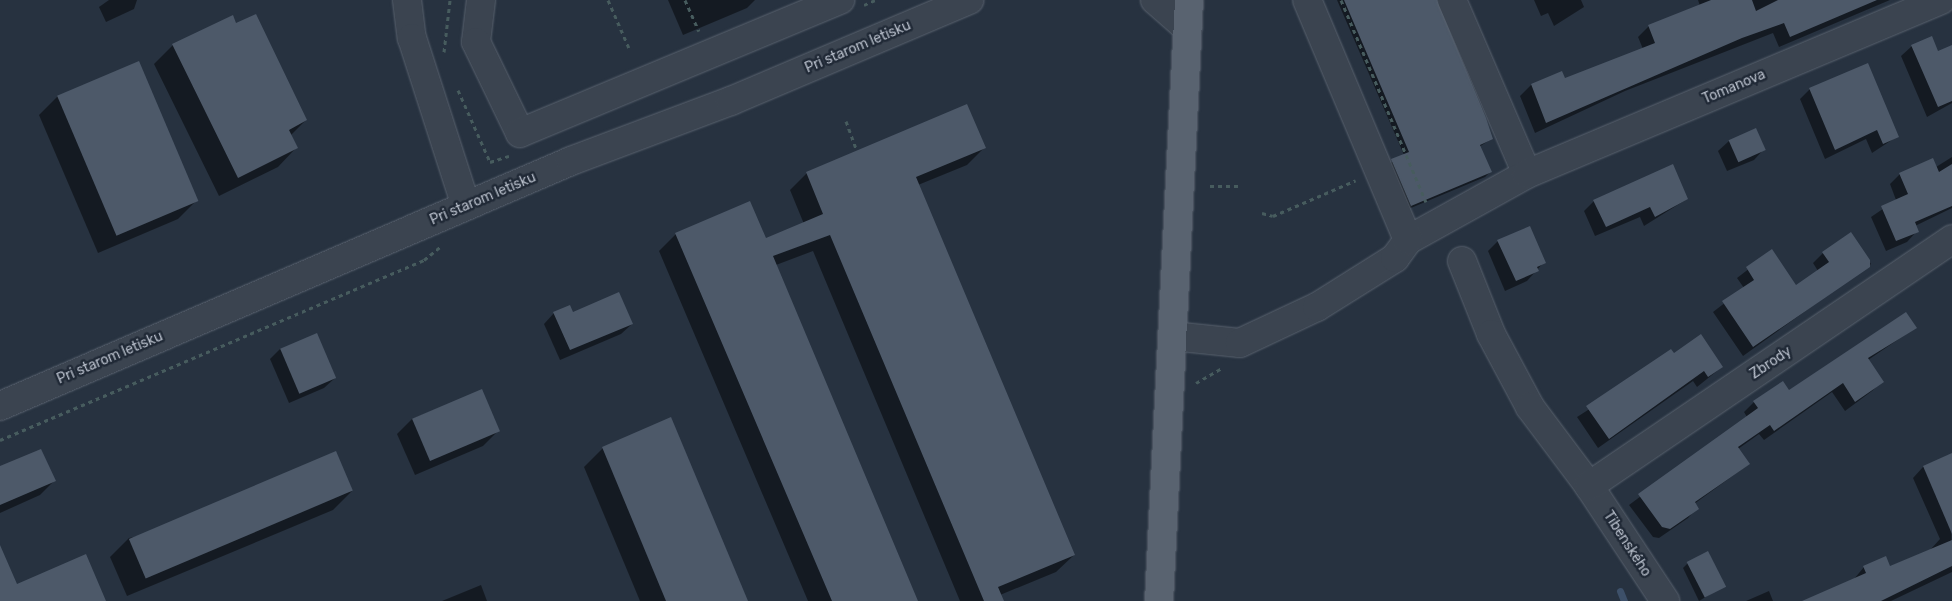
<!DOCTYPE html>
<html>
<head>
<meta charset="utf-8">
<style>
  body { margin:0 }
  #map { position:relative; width:1952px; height:601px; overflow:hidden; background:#273240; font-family:Rubik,sans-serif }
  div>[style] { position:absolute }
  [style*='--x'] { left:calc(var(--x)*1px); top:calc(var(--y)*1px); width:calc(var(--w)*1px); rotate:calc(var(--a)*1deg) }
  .shadow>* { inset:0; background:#0007 }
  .stream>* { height:7px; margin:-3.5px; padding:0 3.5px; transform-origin:3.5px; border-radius:3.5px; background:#3d5069 }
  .building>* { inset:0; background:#4d5969; transform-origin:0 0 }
  .path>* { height:3px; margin-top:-1.5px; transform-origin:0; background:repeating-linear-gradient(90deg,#475c5e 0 4px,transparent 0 8px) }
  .roads { filter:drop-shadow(0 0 1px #59626e) drop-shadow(0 0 1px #59626e) }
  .minor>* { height:28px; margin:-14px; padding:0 14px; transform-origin:14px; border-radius:14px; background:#3b4450 }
  .major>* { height:28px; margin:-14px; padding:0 14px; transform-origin:14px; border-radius:14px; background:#596370 }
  span { translate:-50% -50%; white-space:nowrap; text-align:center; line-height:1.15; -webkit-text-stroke:5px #202936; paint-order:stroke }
  .street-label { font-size:14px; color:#b8bfcb }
</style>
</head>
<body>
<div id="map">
  <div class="shadow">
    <i style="clip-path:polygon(137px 0,134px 9px,106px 22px,99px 7px,109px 0)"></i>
    <i style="clip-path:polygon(668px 0,755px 0,747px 8px,683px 35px)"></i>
    <i style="clip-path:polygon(1337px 0,1435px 0,1491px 139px,1479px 147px,1490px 172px,1485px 177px,1406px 210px,1387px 165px,1404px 155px)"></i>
    <i style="clip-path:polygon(1534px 0,1581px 0,1584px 7px,1554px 26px,1548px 13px,1541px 16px)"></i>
    <i style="clip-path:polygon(1698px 0,1890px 0,1779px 47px,1773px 33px,1625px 91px,1535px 133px,1520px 96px,1531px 85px,1562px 72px,1565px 80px,1643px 49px,1638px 37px,1649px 26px,1700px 6px)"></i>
    <i style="clip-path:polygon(235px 25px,306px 120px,290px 136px,296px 148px,278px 167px,219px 196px,154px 64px,173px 45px)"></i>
    <i style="clip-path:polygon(1912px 46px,1938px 52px,1952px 46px,1952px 103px,1927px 117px,1901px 56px)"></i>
    <i style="clip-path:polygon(1810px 89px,1898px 136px,1872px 153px,1866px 139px,1825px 159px,1800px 99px)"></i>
    <i style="clip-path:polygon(58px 96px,197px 200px,178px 219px,98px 253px,39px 115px)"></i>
    <i style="clip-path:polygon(1729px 141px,1764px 149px,1754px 160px,1727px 171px,1718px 151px)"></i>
    <i style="clip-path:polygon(984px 148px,967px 165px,918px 185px,1074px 555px,1056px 572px,1000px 595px,1003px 601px,960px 601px,813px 251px,776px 265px,917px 601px,808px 601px,659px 251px,676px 234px,765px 240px,804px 224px,790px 190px,807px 173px)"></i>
    <i style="clip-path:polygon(1952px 157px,1952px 208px,1915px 226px,1917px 231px,1907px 242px,1886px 251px,1871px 217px,1896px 200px,1890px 184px,1900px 174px,1936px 167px)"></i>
    <i style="clip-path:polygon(1687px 199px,1644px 226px,1640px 217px,1595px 236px,1584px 211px,1594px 201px)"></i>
    <i style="clip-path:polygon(1850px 234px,1871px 264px,1743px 356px,1713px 312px,1744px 288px,1737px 278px,1772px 251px,1796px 286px,1818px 271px,1813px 263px,1823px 253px)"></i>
    <i style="clip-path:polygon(1498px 241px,1544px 262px,1527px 281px,1505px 291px,1488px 251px)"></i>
    <i style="clip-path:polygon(554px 313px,573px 313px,632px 324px,621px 334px,560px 360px,544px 324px)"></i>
    <i style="clip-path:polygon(1915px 328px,1868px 360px,1882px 381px,1872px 391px,1845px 411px,1832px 392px,1764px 440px,1759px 434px,1738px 449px,1749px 464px,1694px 504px,1697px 508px,1688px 518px,1659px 538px,1653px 537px,1629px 505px,1747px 417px,1744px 412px,1754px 402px,1782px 383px,1789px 392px)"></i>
    <i style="clip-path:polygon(280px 349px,335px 378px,324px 388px,289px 403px,270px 359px)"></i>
    <i style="clip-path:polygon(1674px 355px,1722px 367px,1697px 387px,1693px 381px,1598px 448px,1577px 417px)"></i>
    <i style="clip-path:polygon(481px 391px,498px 431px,483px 446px,415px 475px,397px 434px,412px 419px)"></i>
    <i style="clip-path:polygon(603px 448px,747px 601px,640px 601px,584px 467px)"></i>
    <i style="clip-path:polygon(1950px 456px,1952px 572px,1891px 601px,1805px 601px,1854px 579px,1864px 567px,1889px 567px,1930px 550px,1940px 539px,1913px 478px,1923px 467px)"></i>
    <i style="clip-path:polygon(0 467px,54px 481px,40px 495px,0 513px)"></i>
    <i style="clip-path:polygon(352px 491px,333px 510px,127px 596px,110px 557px,129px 538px)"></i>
    <i style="clip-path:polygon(1688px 563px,1724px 586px,1699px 601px,1683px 568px)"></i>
    <i style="clip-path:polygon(481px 585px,487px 601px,442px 601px)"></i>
    <i style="clip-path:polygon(1769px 591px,1773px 601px,1746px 601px)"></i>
  </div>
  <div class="stream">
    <i style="--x:1620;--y:591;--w:11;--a:68"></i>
  </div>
  <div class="building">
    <i style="clip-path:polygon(1344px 0,1437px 0,1486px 118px,1493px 139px,1480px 145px,1492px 172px,1411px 206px,1391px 159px,1409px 152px)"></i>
    <i style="clip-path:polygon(1711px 0,1752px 0,1756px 11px,1778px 0,1877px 0,1790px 37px,1784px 23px,1742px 38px,1546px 123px,1531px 84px,1562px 71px,1565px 78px,1655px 43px,1648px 25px)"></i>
    <i style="clip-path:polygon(256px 14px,307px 120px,289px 130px,298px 148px,238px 178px,172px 44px,233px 15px,236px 23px)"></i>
    <i style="clip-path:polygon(1932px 36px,1938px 51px,1952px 45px,1952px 101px,1938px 107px,1911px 45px)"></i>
    <i style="left:139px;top:61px;width:152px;height:89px;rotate:67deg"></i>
    <i style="clip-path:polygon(1868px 63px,1899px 137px,1883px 144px,1877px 130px,1835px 150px,1809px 88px)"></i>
    <i style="clip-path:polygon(967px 104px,986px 148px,916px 177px,1075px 555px,998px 587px,1004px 601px,984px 601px,830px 235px,773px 256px,918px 601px,832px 601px,675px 233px,750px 201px,766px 238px,823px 214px,806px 172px)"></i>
    <i style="left:1756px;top:128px;width:24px;height:30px;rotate:66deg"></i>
    <i style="clip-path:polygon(1933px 158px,1939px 172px,1952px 164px,1952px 206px,1915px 222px,1919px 232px,1896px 241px,1881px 206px,1908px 194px,1899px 173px)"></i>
    <i style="clip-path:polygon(1673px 164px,1688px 199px,1655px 217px,1650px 207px,1606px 227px,1593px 200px)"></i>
    <i style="clip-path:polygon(1530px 226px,1546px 263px,1537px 267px,1539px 271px,1516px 281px,1497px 240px)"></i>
    <i style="clip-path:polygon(1851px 232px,1870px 260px,1870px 267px,1753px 347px,1722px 301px,1754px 280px,1746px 267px,1772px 249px,1796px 285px,1829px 262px,1822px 252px)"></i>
    <i style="clip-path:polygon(619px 292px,633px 324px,570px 350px,553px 312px,570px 305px,573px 312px)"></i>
    <i style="clip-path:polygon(1906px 312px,1917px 328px,1868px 358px,1884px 382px,1855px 402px,1843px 383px,1774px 431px,1770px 425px,1738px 447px,1750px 464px,1695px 502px,1699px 509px,1670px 529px,1662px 527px,1638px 494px,1758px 408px,1753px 401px,1783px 381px,1789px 390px)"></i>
    <i style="left:317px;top:333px;width:49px;height:40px;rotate:67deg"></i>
    <i style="clip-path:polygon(1701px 334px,1723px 367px,1708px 377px,1704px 371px,1609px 439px,1586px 406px,1671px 349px,1674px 353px)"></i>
    <i style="left:482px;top:389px;width:46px;height:76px;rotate:67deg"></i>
    <i style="clip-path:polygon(671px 417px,748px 601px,666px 601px,602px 447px)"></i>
    <i style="clip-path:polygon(41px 449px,56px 481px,0 505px,0 466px)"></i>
    <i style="left:336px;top:451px;width:43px;height:225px;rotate:67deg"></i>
    <i style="clip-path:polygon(1952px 453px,1952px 534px,1923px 466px)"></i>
    <i style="clip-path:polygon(1952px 540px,1952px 566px,1881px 601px,1802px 601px,1866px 573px,1863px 566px,1886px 556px,1890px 566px)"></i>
    <i style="clip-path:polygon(0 545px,17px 584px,86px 554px,106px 601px,0 601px)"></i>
    <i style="left:1708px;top:551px;width:40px;height:24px;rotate:63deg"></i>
  </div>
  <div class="path">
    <i style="--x:608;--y:0;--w:52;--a:66.4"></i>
    <i style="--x:685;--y:0;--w:34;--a:66"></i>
    <i style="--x:1341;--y:0;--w:219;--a:67.2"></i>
    <i style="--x:864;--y:5;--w:12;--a:-24"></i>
    <i style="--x:444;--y:52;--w:52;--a:-83.4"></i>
    <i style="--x:458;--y:90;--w:79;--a:66"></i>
    <i style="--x:490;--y:162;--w:20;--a:-18"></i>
    <i style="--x:846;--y:121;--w:32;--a:70"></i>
    <i style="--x:1210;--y:186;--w:32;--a:0"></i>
    <i style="--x:1262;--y:213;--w:11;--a:15"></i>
    <i style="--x:1273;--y:216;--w:90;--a:-23.4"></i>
    <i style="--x:1196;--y:383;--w:30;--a:-30"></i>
    <i style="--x:0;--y:440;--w:461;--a:-23"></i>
    <i style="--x:424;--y:260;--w:22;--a:-39"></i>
  </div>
  <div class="roads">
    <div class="minor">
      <i style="--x:407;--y:0;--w:38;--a:83"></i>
      <i style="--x:412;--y:38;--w:176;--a:72.2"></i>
      <i style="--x:481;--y:0;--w:42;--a:96.8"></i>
      <i style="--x:476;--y:42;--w:101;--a:64.2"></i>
      <i style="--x:520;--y:133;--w:347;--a:-22.6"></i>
      <i style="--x:1155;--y:0;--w:43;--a:41.2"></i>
      <i style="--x:1452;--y:0;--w:189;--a:66.7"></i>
      <i style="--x:1408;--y:240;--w:136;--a:-29"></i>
      <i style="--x:1527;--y:174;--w:449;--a:-22.8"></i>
      <i style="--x:1462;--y:261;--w:79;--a:68.3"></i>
      <i style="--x:1491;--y:334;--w:83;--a:61.9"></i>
      <i style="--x:1530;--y:407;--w:99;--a:53.2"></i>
      <i style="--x:1589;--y:486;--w:138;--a:56.5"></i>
      <i style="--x:1172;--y:336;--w:68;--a:5.9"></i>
      <i style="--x:1240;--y:343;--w:85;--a:-25.1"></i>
      <i style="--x:1317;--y:307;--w:92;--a:-32.1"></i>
      <i style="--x:1395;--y:258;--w:22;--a:-54"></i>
      <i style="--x:1408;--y:240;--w:260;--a:-112.8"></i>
      <i style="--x:0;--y:406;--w:621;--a:-23.22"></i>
      <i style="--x:571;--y:161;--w:171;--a:-20.6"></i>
      <i style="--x:731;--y:101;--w:259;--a:-23"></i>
      <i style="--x:1589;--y:486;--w:439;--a:-34.2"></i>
    </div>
    <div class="major">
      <i style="--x:1159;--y:601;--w:602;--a:-87.14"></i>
    </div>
  </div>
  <div class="street-label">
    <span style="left:858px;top:47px;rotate:-23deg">Pri starom letisku</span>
    <span style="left:1734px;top:87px;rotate:-23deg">Tomanova</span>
    <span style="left:483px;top:199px;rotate:-23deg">Pri starom letisku</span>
    <span style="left:110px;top:358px;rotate:-23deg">Pri starom letisku</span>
    <span style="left:1771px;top:363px;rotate:-34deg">Zbrody</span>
    <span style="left:1627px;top:544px;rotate:57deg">Tibenského</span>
  </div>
</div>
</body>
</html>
